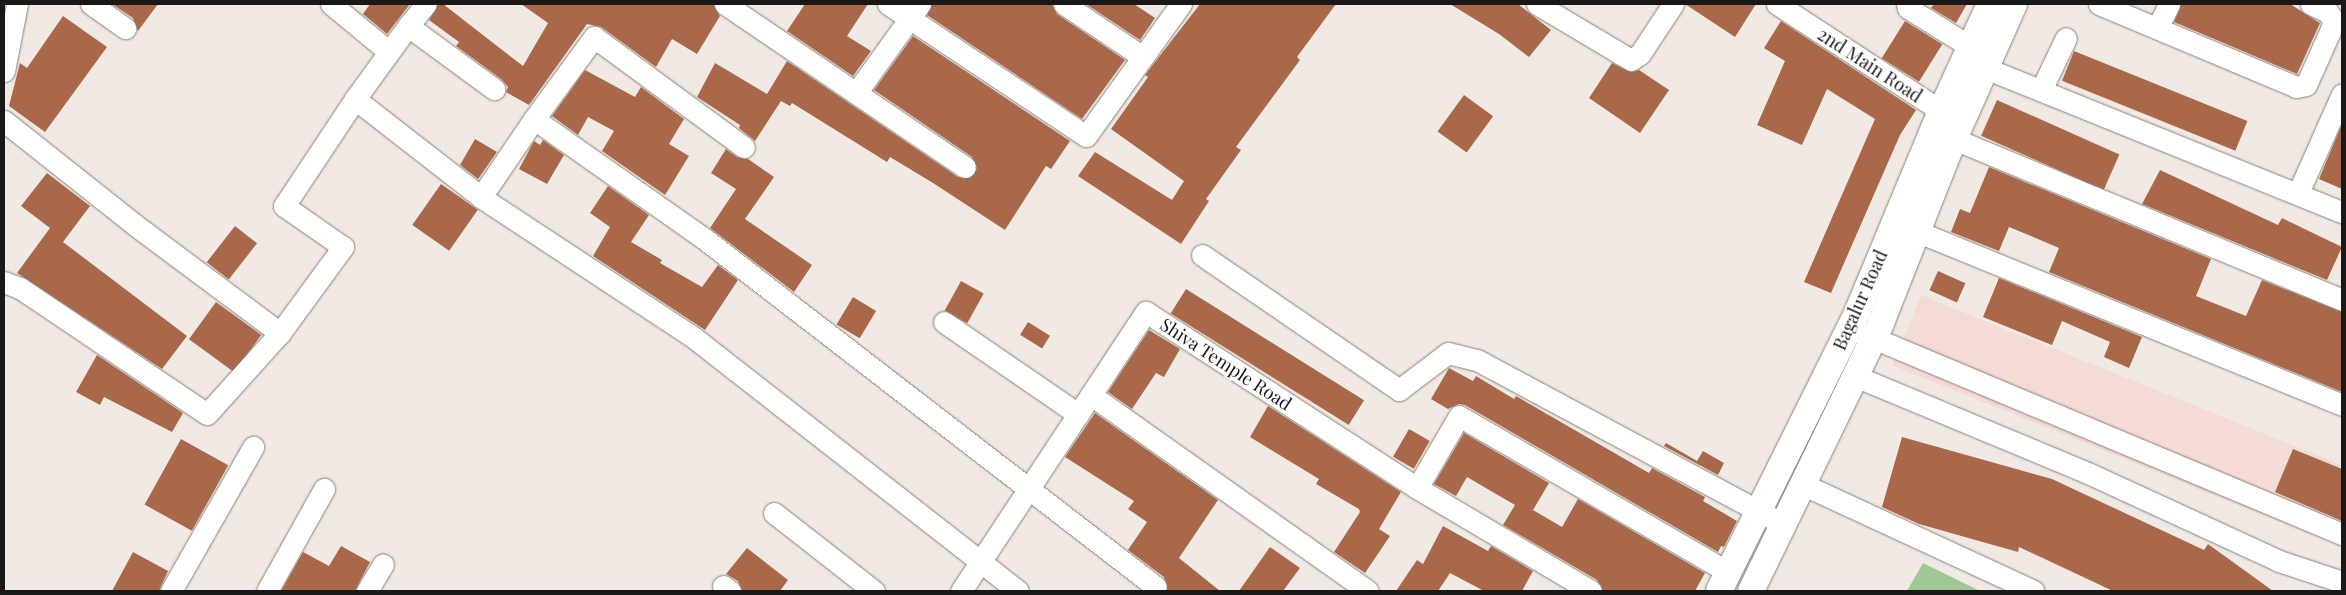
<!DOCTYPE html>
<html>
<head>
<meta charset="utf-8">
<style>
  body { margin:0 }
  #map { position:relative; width:2346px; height:595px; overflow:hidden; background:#f1eae4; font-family:"Playfair Display",serif }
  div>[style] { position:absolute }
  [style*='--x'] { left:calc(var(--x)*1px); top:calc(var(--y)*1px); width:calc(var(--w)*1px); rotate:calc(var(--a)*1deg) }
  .education>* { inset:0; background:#f5dbd5; transform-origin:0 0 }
  .green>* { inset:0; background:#9fc894 }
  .building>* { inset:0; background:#a9684a; transform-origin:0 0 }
  .roads { filter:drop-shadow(0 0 1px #86807b) drop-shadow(0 0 1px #86807b) }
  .minor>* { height:21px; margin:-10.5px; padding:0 10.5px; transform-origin:10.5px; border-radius:10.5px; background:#fff }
  .major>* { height:26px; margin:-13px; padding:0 13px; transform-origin:13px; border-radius:13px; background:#fff }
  span { translate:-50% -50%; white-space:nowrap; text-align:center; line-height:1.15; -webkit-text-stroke:4px #fff; paint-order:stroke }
  .street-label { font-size:18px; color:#1a1816 }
  .frame { position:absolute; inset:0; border:5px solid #1a1816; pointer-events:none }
</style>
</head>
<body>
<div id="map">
  <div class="education">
    <i style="left:1921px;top:295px;width:453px;height:76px;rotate:22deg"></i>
  </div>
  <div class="green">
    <i style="clip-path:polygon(1923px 563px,1980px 591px,1907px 591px)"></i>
  </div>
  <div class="building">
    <i style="clip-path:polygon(112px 4px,158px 4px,138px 31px,133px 18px)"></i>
    <i style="clip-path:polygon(370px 4px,410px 4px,387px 34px,363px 14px)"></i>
    <i style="clip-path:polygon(438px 4px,443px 4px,523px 66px,548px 23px,521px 4px,713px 4px,720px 16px,697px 54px,672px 39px,656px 67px,601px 27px,587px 24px,529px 105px,506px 92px,508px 87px,501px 79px,456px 46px,459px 42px,429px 20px)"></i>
    <i style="clip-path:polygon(805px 4px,868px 4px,847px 36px,871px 51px,853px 76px,787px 31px)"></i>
    <i style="clip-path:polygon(932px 4px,1052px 4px,1057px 14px,1125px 60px,1082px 119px,927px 15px)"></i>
    <i style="clip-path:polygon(1086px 4px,1134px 4px,1155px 18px,1140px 40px)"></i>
    <i style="clip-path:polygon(1200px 4px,1336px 4px,1297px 57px,1300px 60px,1236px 147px,1241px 150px,1206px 199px,1209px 201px,1181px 244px,1078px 176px,1095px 152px,1172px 200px,1184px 181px,1111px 129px,1148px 77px,1145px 75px)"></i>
    <i style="clip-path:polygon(1450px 4px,1518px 4px,1551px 30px,1529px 57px,1499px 34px)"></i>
    <i style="clip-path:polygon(1685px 4px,1756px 4px,1735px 37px)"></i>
    <i style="clip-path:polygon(1934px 4px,1967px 4px,1956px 23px,1931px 8px)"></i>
    <i style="clip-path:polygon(2181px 4px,2290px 4px,2320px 23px,2297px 74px,2174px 22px)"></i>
    <i style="clip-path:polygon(63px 16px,107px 47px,45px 132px,9px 106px,20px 63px,27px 68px)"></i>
    <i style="clip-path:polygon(1781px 21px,1916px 110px,1900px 135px,1831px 293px,1804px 282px,1875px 119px,1827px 89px,1802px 145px,1757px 125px,1785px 61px,1764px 48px)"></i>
    <i style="left:1905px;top:21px;width:44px;height:44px;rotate:32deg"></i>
    <i style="clip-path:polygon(913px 36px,1070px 141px,1051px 169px,1046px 166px,1005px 230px,933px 183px,890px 157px,887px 162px,792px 103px,790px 106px,781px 101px,755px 141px,739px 128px,740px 125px,697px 97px,715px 63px,767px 94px,787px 61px,958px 177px,970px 178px,977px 168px,972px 157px,874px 90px)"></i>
    <i style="left:2074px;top:51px;width:187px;height:32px;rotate:22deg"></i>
    <i style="clip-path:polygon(1612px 63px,1631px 72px,1639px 70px,1669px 90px,1640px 133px,1589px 98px)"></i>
    <i style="clip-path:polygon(585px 70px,635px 97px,641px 87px,684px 119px,669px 144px,689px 156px,665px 195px,602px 151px,614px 131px,588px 117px,578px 135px,552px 116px)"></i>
    <i style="left:1464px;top:95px;width:36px;height:45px;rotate:36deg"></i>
    <i style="left:1997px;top:100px;width:134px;height:39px;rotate:24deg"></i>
    <i style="clip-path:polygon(2342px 124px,2342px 189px,2319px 179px)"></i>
    <i style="clip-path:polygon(475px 139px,497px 152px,478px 179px,460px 165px)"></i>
    <i style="clip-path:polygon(543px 140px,564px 155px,547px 184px,519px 169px,534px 141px,540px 145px)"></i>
    <i style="clip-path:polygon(726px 149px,737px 157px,748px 159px,774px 177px,745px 219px,812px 265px,794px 292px,710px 228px,736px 189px,711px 173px)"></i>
    <i style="clip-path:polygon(1989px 167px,2211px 259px,2196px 296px,2246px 316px,2262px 280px,2342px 312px,2342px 392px,2049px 272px,2059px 248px,2031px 236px,2009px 227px,1999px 251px,1951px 232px,1960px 209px,1970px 213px)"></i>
    <i style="clip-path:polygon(2160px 170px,2278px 225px,2282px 218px,2342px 247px,2327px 280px,2142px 204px)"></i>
    <i style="clip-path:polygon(47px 173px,90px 206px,63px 242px,187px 336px,162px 369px,17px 273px,50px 228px,21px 206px)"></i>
    <i style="left:441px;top:184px;width:45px;height:50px;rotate:35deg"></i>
    <i style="clip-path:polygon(608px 186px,649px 215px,631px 242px,662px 260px,660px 263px,702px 287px,718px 265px,738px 280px,705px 330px,593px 256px,610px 227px,590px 213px)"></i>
    <i style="left:235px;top:226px;width:28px;height:46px;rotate:38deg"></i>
    <i style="left:1938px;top:271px;width:30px;height:21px;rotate:24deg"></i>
    <i style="clip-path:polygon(1999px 278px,2142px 337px,2129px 368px,2104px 357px,2110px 342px,2062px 321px,2052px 345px,1983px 317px)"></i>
    <i style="left:961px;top:281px;width:26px;height:34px;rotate:29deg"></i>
    <i style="left:1186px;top:289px;width:210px;height:29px;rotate:32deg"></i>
    <i style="left:853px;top:297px;width:27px;height:32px;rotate:31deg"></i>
    <i style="left:216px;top:302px;width:56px;height:46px;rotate:36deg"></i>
    <i style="left:1028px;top:322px;width:26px;height:15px;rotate:32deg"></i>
    <i style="clip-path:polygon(1149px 330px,1180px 349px,1164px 377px,1156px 373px,1132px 409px,1108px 392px)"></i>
    <i style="clip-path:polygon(97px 355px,183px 413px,172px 432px,104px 397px,100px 405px,76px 392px)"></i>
    <i style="clip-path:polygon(1449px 368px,1473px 381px,1476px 376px,1514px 399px,1516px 396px,1649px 473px,1652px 468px,1705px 497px,1703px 501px,1737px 521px,1724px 547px,1721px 546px,1718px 552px,1465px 405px,1459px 404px,1448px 409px,1431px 399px)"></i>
    <i style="clip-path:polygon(1268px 406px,1401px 492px,1379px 529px,1390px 536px,1365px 573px,1334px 552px,1360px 512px,1359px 509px,1316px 484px,1319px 479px,1250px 437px)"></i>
    <i style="clip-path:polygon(1095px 413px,1218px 500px,1179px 558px,1220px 591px,1167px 591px,1164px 577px,1128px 550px,1147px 522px,1128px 509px,1134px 501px,1065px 457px)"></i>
    <i style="left:1409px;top:429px;width:24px;height:32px;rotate:30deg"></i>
    <i style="clip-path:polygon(1464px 433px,1549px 483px,1533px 510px,1562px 527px,1578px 499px,1705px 573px,1695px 591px,1603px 591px,1597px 580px,1503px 525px,1515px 505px,1467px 477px,1456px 496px,1434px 484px)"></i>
    <i style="clip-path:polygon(1902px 437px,2052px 479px,2204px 550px,2208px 544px,2273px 591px,2113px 591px,2019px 547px,2018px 552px,1919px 524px,1882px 507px)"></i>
    <i style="left:181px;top:439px;width:54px;height:75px;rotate:29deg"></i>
    <i style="clip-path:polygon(1666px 443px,1697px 461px,1703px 451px,1724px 463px,1718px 475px,1664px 446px)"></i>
    <i style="clip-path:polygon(2293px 449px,2342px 469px,2342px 521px,2275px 492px)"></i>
    <i style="clip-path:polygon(1443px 526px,1488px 551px,1491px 546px,1533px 571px,1522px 591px,1484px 591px,1450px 573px,1438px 591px,1396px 591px,1417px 560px,1423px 564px)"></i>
    <i style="clip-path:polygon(341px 546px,370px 562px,355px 591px,281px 591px,303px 552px,329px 566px)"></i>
    <i style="clip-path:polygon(1270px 547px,1300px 568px,1283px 591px,1239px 591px)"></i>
    <i style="clip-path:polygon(747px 548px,788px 580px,780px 591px,742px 591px,738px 581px,726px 574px)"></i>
    <i style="clip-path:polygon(133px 552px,168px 571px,159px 591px,112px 591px)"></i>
  </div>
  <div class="roads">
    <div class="minor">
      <i style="--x:91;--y:4;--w:42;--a:35.2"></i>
      <i style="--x:331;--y:4;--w:74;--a:39.5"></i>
      <i style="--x:725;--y:4;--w:290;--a:34.2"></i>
      <i style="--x:888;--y:4;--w:238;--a:33.7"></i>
      <i style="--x:1086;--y:136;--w:163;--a:-54.3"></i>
      <i style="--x:1064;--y:4;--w:95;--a:33.9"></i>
      <i style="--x:1537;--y:4;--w:109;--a:30.8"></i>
      <i style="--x:1631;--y:60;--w:11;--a:-34"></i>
      <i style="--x:1640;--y:54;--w:60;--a:-56.6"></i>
      <i style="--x:1777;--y:4;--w:196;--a:33.1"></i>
      <i style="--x:1941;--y:111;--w:16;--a:-4"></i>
      <i style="--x:1907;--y:4;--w:4;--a:76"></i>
      <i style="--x:1908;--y:8;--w:74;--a:31.8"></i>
      <i style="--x:2099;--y:4;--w:214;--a:22.8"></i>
      <i style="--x:2296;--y:87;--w:10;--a:-11"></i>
      <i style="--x:2306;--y:85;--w:64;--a:-65.9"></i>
      <i style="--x:2332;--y:27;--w:7;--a:-82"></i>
      <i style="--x:2333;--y:20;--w:9;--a:-122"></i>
      <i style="--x:2328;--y:12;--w:19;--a:-155"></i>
      <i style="--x:408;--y:26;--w:28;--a:-51"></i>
      <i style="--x:2157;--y:28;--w:27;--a:-63"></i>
      <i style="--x:1985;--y:68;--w:385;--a:22"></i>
      <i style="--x:4;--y:71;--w:68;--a:-79"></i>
      <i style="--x:2042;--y:88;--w:55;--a:-64.4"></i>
      <i style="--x:856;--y:93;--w:110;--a:-54.3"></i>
      <i style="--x:534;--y:119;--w:102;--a:-53.8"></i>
      <i style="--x:594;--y:37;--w:186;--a:36.3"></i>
      <i style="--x:4;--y:121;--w:167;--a:38.4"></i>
      <i style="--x:135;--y:225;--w:181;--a:36.7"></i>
      <i style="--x:280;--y:333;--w:107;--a:-53.8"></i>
      <i style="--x:343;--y:247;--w:72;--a:-145.2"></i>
      <i style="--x:284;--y:206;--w:128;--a:-56.4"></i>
      <i style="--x:1954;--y:139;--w:420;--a:22.5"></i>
      <i style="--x:2298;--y:193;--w:108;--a:-66"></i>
      <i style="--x:481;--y:197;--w:160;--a:-142.1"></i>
      <i style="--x:355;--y:99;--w:90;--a:-54"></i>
      <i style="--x:408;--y:26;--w:107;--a:36.2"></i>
      <i style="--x:1916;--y:231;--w:460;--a:22.2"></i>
      <i style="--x:1202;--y:255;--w:239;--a:34.4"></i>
      <i style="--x:1399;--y:390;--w:61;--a:-37.1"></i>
      <i style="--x:1448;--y:353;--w:30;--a:14"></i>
      <i style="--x:1477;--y:360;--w:347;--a:28.2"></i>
      <i style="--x:4;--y:282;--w:17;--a:21"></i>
      <i style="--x:20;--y:288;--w:225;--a:34"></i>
      <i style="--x:207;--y:414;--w:109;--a:-48"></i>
      <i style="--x:944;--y:322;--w:163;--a:34.5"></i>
      <i style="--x:1859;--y:332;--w:524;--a:22.7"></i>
      <i style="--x:1855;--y:376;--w:252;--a:22.6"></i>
      <i style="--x:2088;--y:473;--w:210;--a:24.7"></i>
      <i style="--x:2279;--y:561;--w:66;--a:18.4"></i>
      <i style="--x:1091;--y:395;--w:339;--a:35.3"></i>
      <i style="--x:1802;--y:484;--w:255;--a:24.8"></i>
      <i style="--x:1417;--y:488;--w:83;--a:-59.7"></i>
      <i style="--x:1459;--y:416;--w:311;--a:30.1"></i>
      <i style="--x:774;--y:513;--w:127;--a:38"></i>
      <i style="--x:723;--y:586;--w:9;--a:36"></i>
      <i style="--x:171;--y:591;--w:166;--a:-60.3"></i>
      <i style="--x:267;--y:591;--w:117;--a:-60.8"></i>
      <i style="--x:367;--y:591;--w:31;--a:-59"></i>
      <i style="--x:961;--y:591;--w:335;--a:-56.5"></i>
      <i style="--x:1146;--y:312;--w:323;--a:33"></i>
      <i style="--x:1417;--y:488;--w:202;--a:30.6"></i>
      <i style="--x:1018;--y:591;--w:412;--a:-142"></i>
      <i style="--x:693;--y:337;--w:254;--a:-146.6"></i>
      <i style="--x:481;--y:197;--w:94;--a:-55.8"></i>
      <i style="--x:534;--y:119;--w:205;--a:35.1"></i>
      <i style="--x:702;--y:237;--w:573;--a:37.63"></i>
    </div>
    <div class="major">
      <i style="--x:1719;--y:591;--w:310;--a:-63.6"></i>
      <i style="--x:1857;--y:313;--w:219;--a:-67.4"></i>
      <i style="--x:1941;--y:111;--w:118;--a:-65.4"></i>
      <i style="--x:1751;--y:591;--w:298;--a:-64.1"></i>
      <i style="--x:1881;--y:323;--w:198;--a:-68.4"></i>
      <i style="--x:1954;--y:139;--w:148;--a:-66"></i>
    </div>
  </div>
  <div class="street-label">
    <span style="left:1870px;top:65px;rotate:33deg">2nd Main Road</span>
    <span style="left:1860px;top:300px;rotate:-66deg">Bagalur Road</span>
    <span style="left:1226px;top:364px;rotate:33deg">Shiva Temple Road</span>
  </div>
  <div class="frame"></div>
</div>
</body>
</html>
